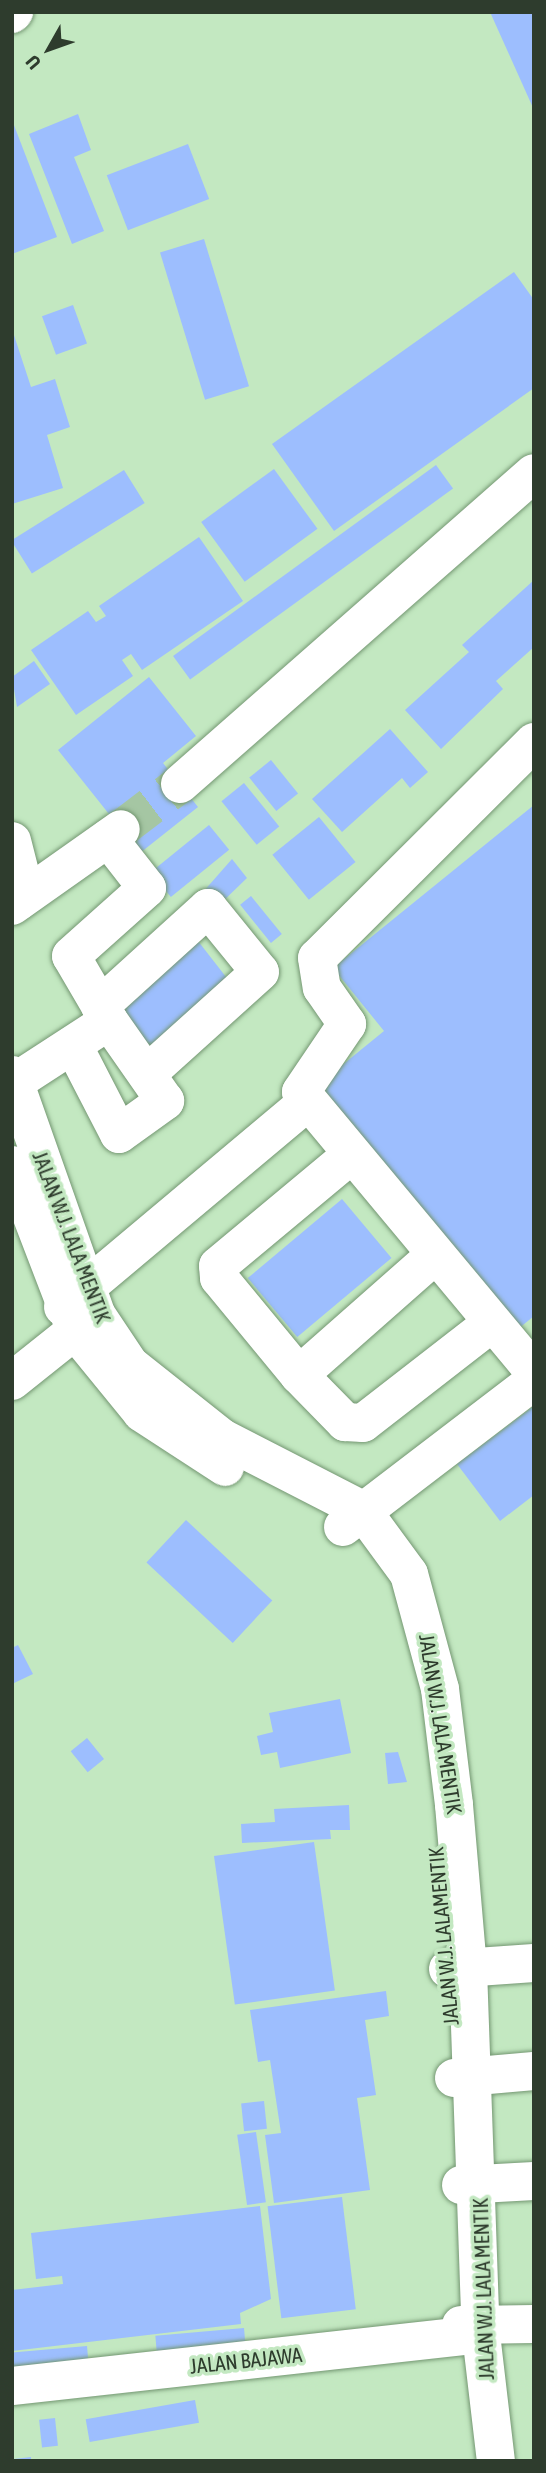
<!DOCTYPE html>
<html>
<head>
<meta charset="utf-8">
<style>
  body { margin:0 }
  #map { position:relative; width:546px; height:2473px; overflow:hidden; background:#c3e8c1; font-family:"Asap Condensed",sans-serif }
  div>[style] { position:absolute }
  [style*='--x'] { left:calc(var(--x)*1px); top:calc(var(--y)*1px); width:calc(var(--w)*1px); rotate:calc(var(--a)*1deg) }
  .building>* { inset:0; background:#9dbefe; transform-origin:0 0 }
  .minor-tunnel>* { height:38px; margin-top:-19px; transform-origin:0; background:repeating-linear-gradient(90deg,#a5c6a3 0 38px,transparent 0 57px) }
  .roads { filter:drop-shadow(0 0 2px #749772) drop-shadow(0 0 2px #749772) }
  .minor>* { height:38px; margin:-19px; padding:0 19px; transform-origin:19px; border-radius:19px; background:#fff }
  .major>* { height:38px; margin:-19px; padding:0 19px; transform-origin:19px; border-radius:19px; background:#fff }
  span { translate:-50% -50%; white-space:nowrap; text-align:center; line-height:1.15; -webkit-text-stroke:7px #c3e8c1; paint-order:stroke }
  .street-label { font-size:21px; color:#2e3c2d }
  .frame { position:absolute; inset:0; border:14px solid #2e3c2d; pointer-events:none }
  .north { position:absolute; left:14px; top:14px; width:70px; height:70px; -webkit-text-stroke:5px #c3e8c1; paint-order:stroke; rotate:230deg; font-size:19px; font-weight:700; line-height:28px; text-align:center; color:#2e3c2d }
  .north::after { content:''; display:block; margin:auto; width:24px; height:32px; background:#2e3c2d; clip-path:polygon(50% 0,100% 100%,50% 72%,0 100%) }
</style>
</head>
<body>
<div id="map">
  <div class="building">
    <i style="clip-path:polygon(490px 12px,534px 12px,534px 110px)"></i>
    <i style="clip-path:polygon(78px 114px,91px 150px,74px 157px,104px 231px,72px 244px,29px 134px)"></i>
    <i style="clip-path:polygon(12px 120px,57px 237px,12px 254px)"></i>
    <i style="left:188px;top:144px;width:59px;height:87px;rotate:69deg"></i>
    <i style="left:204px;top:239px;width:154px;height:46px;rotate:73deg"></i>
    <i style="clip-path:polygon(514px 272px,534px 300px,534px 388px,334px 531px,272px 444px)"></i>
    <i style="left:73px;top:305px;width:41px;height:33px;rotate:70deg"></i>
    <i style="clip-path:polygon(12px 329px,31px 387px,55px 379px,70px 427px,47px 435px,63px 488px,12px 504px)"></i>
    <i style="left:436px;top:465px;width:29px;height:325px;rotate:54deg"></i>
    <i style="left:274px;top:469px;width:74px;height:90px;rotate:54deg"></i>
    <i style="left:124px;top:470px;width:39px;height:133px;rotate:58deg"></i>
    <i style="clip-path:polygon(199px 537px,243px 601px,142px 670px,131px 654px,122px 660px,133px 676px,76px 715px,31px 650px,88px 611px,96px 622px,106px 616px,99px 606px)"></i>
    <i style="clip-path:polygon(534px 580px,534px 647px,496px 681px,503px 689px,441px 749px,405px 710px,469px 652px,462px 645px)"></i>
    <i style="clip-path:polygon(34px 661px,50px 684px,17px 707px,12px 677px)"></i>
    <i style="clip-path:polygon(149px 677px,196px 736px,163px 763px,198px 807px,140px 853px,58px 750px)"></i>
    <i style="clip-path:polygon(390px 729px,428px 772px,410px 788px,402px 778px,342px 832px,312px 799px)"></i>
    <i style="left:271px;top:760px;width:43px;height:28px;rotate:51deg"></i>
    <i style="left:244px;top:783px;width:56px;height:29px;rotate:51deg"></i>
    <i style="clip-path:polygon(534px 805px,534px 1316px,518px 1329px,319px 1084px,384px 1031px,333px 968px)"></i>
    <i style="left:319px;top:817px;width:58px;height:60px;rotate:51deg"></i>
    <i style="left:209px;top:825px;width:32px;height:75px;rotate:51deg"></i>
    <i style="clip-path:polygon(232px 859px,247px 878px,217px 907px,203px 892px)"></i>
    <i style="left:251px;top:896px;width:49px;height:14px;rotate:51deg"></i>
    <i style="left:198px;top:941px;width:56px;height:103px;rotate:52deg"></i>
    <i style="left:342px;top:1199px;width:77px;height:123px;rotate:50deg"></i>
    <i style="clip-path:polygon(534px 1406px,534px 1495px,500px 1521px,457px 1464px)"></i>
    <i style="left:186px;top:1520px;width:118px;height:58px;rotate:43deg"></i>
    <i style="clip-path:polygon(18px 1645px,33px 1674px,12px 1684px,12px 1648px)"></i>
    <i style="clip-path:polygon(340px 1699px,351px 1753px,280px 1768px,277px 1752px,261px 1755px,257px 1736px,273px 1732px,269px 1713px)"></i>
    <i style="left:87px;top:1738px;width:27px;height:21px;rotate:51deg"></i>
    <i style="clip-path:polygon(398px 1752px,407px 1782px,388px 1784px,385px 1753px)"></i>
    <i style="clip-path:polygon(349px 1805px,350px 1830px,330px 1830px,331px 1839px,242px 1843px,241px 1824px,275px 1822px,274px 1809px)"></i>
    <i style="left:314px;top:1842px;width:150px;height:101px;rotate:82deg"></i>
    <i style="clip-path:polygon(386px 1991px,389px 2016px,365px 2020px,376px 2095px,357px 2098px,370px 2190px,274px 2203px,265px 2135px,281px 2133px,270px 2060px,258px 2062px,250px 2010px)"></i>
    <i style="left:264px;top:2101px;width:28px;height:23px;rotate:84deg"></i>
    <i style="left:256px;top:2132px;width:71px;height:19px;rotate:82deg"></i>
    <i style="left:342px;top:2197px;width:113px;height:75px;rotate:83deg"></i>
    <i style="clip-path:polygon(260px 2206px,271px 2299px,240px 2313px,241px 2324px,12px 2351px,12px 2290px,63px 2284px,62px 2276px,36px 2279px,31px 2233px)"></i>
    <i style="left:244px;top:2328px;width:24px;height:89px;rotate:85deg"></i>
    <i style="left:87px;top:2346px;width:22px;height:75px;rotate:85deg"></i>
    <i style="left:195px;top:2400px;width:23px;height:111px;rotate:80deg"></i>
    <i style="left:55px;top:2418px;width:28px;height:16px;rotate:84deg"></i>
    <i style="clip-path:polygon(31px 2457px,31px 2461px,14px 2461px,14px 2459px)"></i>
  </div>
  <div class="minor-tunnel">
    <i style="--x:121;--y:829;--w:74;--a:-37.3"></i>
  </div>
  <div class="roads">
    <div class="minor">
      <i style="--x:12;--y:14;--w:3;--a:-45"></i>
      <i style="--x:534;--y:742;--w:306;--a:135.1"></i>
      <i style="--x:317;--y:958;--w:30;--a:81"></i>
      <i style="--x:322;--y:988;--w:44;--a:55.2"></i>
      <i style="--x:347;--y:1024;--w:82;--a:124.1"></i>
      <i style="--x:301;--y:1092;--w:364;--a:50.2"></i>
      <i style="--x:180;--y:784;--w:471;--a:-41.3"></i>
      <i style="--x:12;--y:841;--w:44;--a:75.7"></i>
      <i style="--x:23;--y:884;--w:17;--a:103"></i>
      <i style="--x:12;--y:906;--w:133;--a:-35.2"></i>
      <i style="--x:100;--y:1006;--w:146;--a:-42.2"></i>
      <i style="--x:208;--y:908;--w:82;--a:50.9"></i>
      <i style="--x:260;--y:972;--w:151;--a:138"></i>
      <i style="--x:73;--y:1045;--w:100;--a:62.7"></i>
      <i style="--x:119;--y:1134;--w:57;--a:-35.7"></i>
      <i style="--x:165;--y:1101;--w:98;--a:-125"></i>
      <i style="--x:15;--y:1082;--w:112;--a:-33"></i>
      <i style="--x:109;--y:1021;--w:75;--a:-120.3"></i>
      <i style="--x:71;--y:956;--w:102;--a:-41.8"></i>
      <i style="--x:147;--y:888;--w:63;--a:-128"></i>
      <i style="--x:351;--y:1155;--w:173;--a:140.2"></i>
      <i style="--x:218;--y:1266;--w:12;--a:85"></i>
      <i style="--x:219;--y:1278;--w:126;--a:50.5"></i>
      <i style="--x:299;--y:1375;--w:66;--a:45.6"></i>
      <i style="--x:345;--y:1422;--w:18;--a:3"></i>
      <i style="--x:363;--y:1423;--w:163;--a:-37.8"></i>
      <i style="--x:63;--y:1307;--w:319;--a:-40"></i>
      <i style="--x:299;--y:1375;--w:181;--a:-41.4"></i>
      <i style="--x:12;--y:1381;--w:107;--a:-38.6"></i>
      <i style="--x:343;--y:1527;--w:240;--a:-37.4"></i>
      <i style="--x:448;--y:1969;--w:86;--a:-4"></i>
      <i style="--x:454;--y:2078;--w:80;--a:-5"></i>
      <i style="--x:461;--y:2185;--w:73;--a:-3.1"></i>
      <i style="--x:461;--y:2325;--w:73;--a:-0.8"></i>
      <i style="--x:12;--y:2386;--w:472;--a:-6.3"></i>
    </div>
    <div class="major">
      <i style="--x:12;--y:1075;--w:253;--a:70.6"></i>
      <i style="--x:96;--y:1314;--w:61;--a:56.3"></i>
      <i style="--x:130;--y:1365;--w:117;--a:38.4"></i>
      <i style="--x:222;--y:1438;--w:157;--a:27.2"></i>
      <i style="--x:362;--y:1510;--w:79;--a:53.7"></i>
      <i style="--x:409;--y:1574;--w:119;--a:74.9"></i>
      <i style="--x:440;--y:1689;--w:117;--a:83.1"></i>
      <i style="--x:454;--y:1805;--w:165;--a:85.1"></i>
      <i style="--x:468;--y:1969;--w:365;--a:88"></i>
      <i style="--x:481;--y:2334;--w:128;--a:83.3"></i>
      <i style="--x:12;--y:1165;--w:179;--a:69"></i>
      <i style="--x:76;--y:1332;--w:104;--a:50.8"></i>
      <i style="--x:142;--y:1413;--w:99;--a:33"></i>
    </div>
  </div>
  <div class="street-label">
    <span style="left:72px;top:1237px;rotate:69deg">JALAN W.J. LALA MENTIK</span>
    <span style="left:441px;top:1724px;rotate:81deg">JALAN W.J. LALA MENTIK</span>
    <span style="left:443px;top:1936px;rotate:-95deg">JALAN W.J. LALAMENTIK</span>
    <span style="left:483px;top:2289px;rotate:-92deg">JALAN W.J. LALA MENTIK</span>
    <span style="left:246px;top:2360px;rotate:-6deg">JALAN BAJAWA</span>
  </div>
  <div class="frame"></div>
  <div class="north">U</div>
</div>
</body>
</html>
